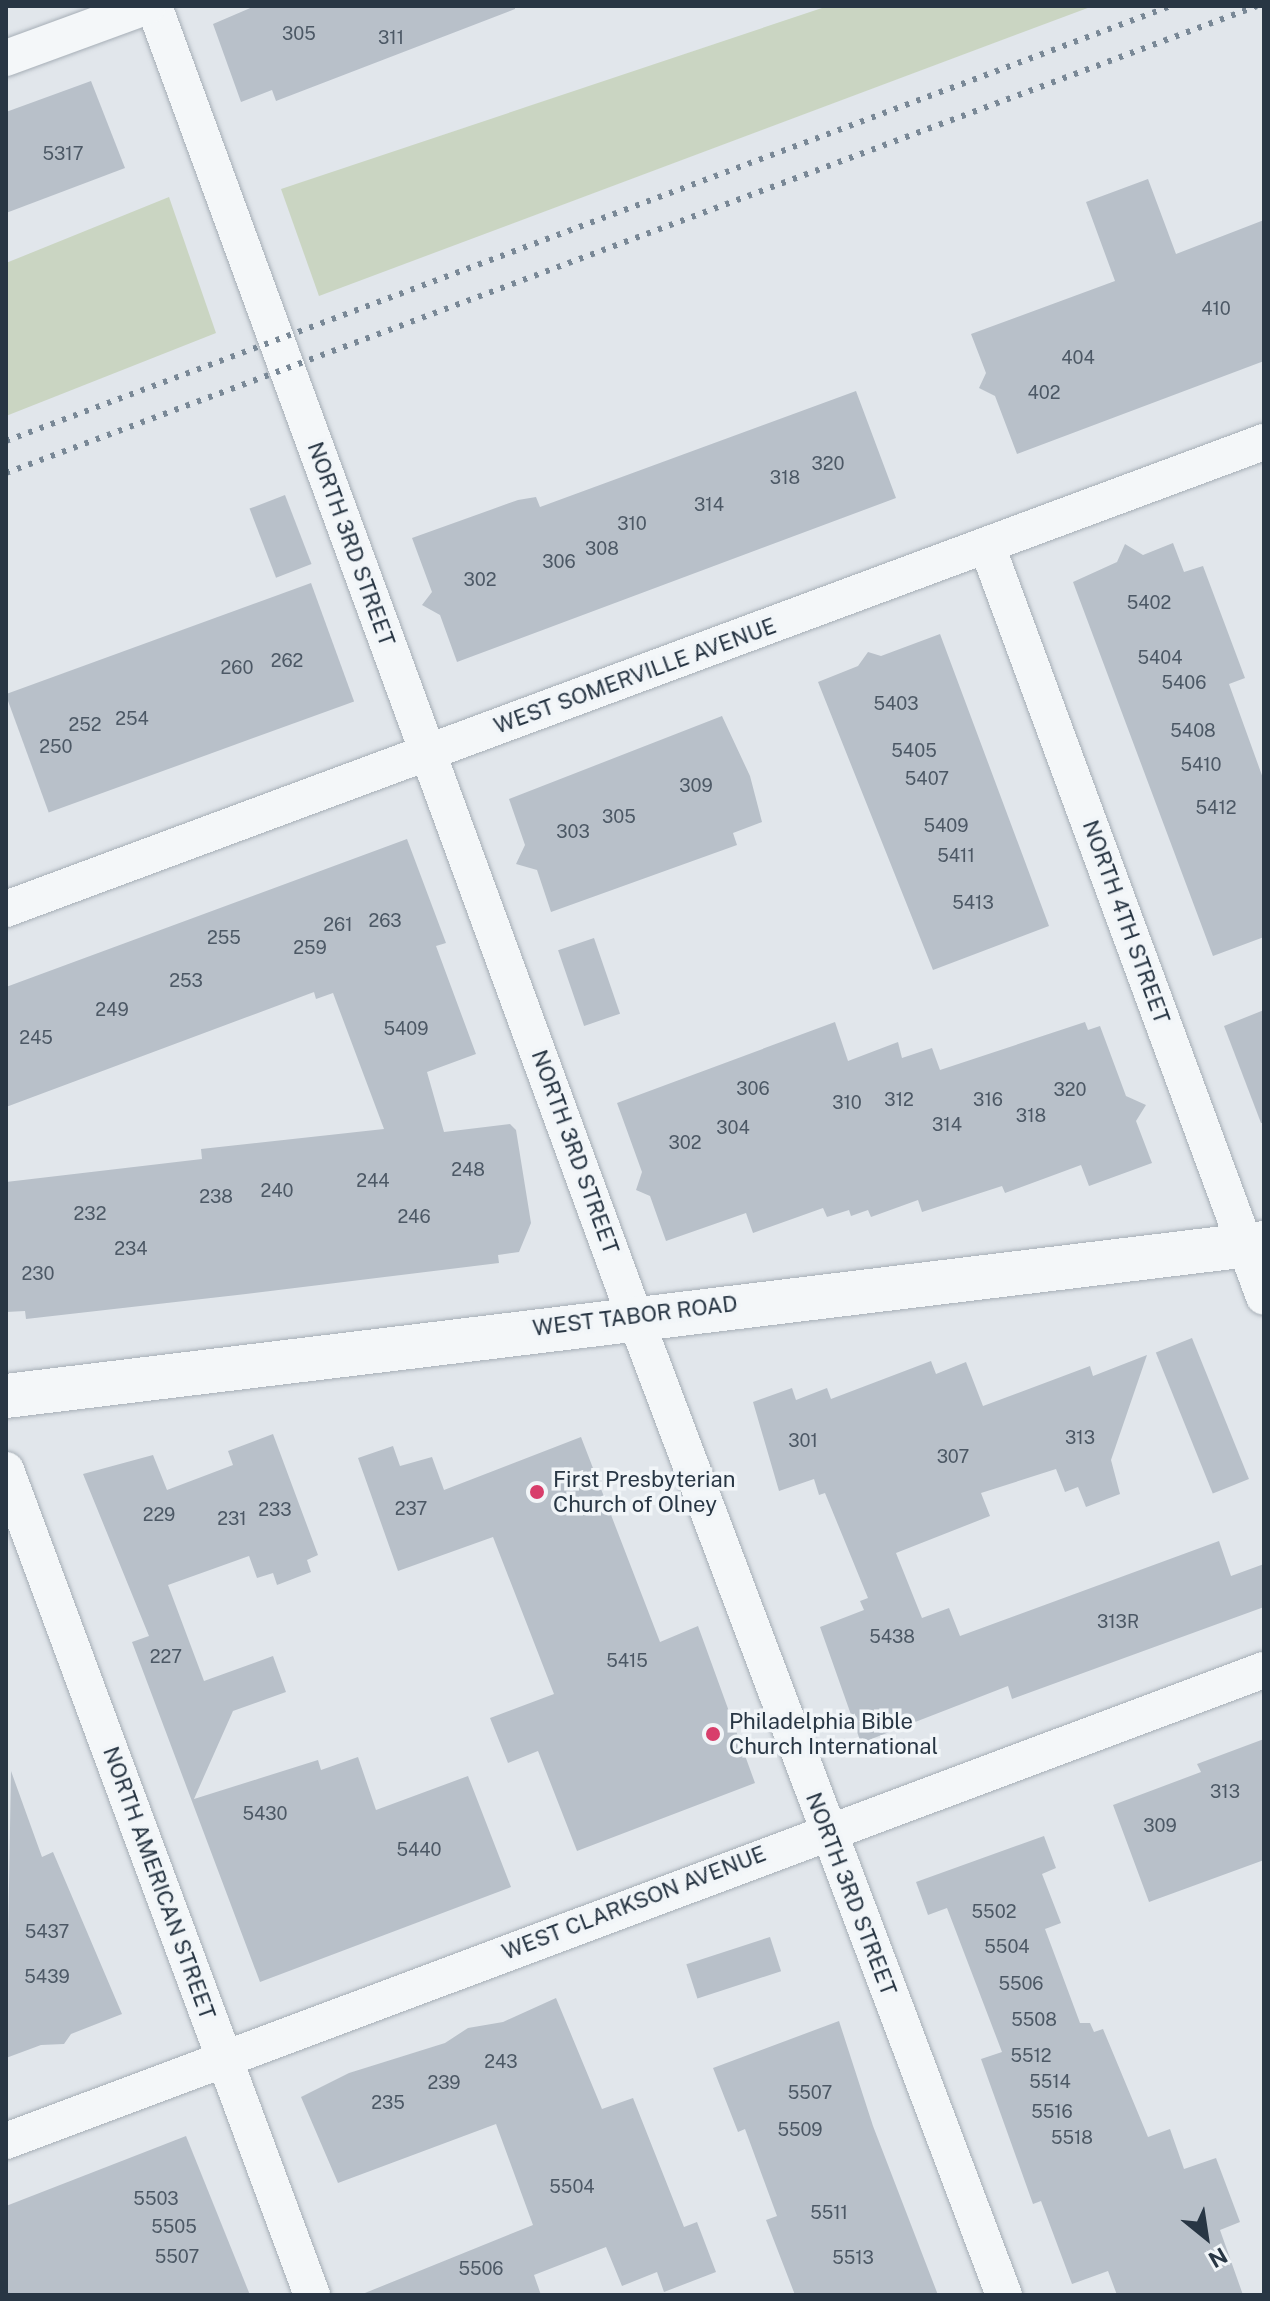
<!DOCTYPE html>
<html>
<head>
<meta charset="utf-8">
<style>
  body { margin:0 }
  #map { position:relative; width:1270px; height:2301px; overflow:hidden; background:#e1e6eb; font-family:"Public Sans",sans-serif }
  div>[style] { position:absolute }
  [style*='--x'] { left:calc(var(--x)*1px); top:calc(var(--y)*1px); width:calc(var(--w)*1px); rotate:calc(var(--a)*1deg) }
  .green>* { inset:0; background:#cad5c2 }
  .building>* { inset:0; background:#b8c0c9; transform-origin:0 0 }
  .roads { filter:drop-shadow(0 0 2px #a6aeb6) drop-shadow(0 0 2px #a6aeb6) }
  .minor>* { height:36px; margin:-18px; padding:0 18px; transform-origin:18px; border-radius:18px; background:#f4f7f9 }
  .tertiary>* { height:44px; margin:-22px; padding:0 22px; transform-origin:22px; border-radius:22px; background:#f4f7f9 }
  .rail>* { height:6px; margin-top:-3px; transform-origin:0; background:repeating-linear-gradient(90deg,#798896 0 4px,transparent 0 12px) }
  .dots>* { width:22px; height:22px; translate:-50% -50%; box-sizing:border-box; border:4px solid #f1f5f8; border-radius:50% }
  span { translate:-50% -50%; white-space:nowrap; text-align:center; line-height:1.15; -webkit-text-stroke:7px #f1f5f8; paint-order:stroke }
  .number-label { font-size:18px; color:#4c5865 }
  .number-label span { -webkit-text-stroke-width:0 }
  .street-label { font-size:22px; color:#283644 }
  .poi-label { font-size:22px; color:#283644 }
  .left { translate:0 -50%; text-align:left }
  .frame { position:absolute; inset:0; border:8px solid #283644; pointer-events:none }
  .north { position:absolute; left:1166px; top:2197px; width:80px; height:80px; -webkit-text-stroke:6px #f1f5f8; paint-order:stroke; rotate:150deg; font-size:22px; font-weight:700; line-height:32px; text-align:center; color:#283644 }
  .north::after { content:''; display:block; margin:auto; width:28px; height:36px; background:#283644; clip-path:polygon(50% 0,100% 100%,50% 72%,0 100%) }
</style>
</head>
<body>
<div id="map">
  <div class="green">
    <i style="clip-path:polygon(828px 6px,1093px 6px,319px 296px,281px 189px)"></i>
    <i style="clip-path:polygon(169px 197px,216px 333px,6px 416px,6px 263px)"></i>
  </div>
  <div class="building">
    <i style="clip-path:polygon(255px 6px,515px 6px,515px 9px,276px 101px,272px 90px,241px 102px,213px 24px)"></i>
    <i style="clip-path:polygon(91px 81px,125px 168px,6px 213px,6px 112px)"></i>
    <i style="clip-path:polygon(1148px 179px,1176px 254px,1264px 220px,1264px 361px,1017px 454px,995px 396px,979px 388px,986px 373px,971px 334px,1115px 281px,1086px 202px)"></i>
    <i style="clip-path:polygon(856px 391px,896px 498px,457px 662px,440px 615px,422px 605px,432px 592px,412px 538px,518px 500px,536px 497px,540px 507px)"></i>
    <i style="left:285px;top:495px;width:74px;height:38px;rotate:69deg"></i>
    <i style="clip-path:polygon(1173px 543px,1184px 572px,1203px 566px,1245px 678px,1229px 684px,1264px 781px,1264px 937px,1213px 956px,1073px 582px,1117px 562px,1125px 544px,1143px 555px)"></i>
    <i style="left:311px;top:583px;width:126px;height:325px;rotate:70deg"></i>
    <i style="clip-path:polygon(940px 634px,1049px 926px,933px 970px,818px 682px,858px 666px,868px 652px,881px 656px)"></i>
    <i style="clip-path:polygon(722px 716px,750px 776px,762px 822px,733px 833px,737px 845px,551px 912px,537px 870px,516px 864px,525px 845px,509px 799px)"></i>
    <i style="clip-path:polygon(407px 839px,446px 943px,436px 946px,476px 1054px,427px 1072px,444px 1132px,510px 1124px,516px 1130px,531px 1223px,519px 1252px,498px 1255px,499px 1263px,246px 1294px,26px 1319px,25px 1311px,6px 1312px,6px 1182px,202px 1159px,201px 1149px,384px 1129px,333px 993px,316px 999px,314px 992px,6px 1107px,6px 987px)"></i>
    <i style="left:594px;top:938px;width:80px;height:38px;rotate:71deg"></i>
    <i style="clip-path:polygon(1264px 1010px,1264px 1123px,1261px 1123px,1224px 1026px)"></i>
    <i style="clip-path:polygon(835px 1022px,848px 1061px,898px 1042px,902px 1058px,932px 1048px,940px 1070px,1085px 1022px,1088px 1030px,1100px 1026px,1126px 1096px,1146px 1105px,1136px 1121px,1152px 1163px,1089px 1186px,1081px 1165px,1005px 1193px,1002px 1186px,922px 1212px,918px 1200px,871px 1217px,868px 1210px,851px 1216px,849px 1210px,827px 1217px,823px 1208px,753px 1233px,746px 1213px,666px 1241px,650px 1196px,636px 1190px,642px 1172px,617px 1103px)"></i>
    <i style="left:1192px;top:1338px;width:152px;height:39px;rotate:68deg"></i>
    <i style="clip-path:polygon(1147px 1355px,1111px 1460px,1120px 1494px,1086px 1507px,1078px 1487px,1065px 1492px,1056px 1469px,981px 1493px,990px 1516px,896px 1553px,922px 1618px,949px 1608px,960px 1636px,1219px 1541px,1231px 1576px,1264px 1564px,1264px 1607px,1012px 1699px,1008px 1686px,861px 1743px,820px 1627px,864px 1610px,860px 1601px,868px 1598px,825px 1493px,819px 1495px,814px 1479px,779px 1491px,753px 1402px,792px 1388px,796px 1400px,827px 1388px,831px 1399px,931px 1361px,936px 1374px,966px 1362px,983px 1406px,1090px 1366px,1093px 1376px)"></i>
    <i style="clip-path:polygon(273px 1434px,318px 1555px,307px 1560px,311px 1572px,277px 1585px,273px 1573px,257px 1578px,249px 1556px,168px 1585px,204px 1681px,273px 1656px,286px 1692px,233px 1711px,194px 1799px,318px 1760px,321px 1770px,358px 1757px,376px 1810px,468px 1776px,511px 1887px,260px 1982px,132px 1642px,149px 1636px,83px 1474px,153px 1455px,167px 1490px,233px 1465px,228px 1451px)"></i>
    <i style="clip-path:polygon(581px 1437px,660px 1642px,698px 1626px,755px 1783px,577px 1851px,538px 1751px,508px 1763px,490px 1718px,554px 1694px,493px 1537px,398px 1571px,358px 1458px,393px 1446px,400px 1466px,432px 1457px,444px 1490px)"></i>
    <i style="clip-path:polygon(1264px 1739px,1264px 1860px,1149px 1902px,1113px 1805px,1201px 1772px,1197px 1764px)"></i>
    <i style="clip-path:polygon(11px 1771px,42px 1857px,53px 1852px,122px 2014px,71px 2034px,64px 2044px,41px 2045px,6px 2058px)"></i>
    <i style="clip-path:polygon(1044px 1836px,1056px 1868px,1042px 1874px,1061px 1923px,1045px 1929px,1080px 2023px,1090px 2023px,1094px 2032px,1103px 2029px,1148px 2137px,1170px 2129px,1184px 2169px,1216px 2158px,1240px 2222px,1220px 2230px,1243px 2295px,1117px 2295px,1108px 2271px,1072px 2284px,1041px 2201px,1033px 2204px,981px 2059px,1002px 2052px,947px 1908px,928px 1915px,916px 1882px)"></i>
    <i style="left:770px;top:1937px;width:36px;height:88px;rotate:72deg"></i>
    <i style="clip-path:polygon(556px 1998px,602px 2109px,633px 2098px,684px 2227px,697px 2222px,716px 2272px,664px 2292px,657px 2272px,622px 2286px,606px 2247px,534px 2275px,541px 2295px,360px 2295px,533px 2225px,496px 2124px,338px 2183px,301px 2097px,349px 2073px,445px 2043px,468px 2028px,503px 2022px)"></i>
    <i style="clip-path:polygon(839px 2021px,873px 2126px,938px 2295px,795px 2295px,766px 2220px,777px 2216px,745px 2129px,738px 2132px,713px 2068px)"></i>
    <i style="clip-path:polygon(186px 2136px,250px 2295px,6px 2295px,6px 2206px)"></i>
  </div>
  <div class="roads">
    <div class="minor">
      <i style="--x:154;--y:6;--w:1394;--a:69.86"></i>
      <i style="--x:634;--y:1315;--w:1048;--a:69.32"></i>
      <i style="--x:6;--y:58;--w:151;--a:-20.1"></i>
      <i style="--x:987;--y:546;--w:800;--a:69.75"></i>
      <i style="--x:6;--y:909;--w:1342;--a:-20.37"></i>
      <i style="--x:6;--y:1470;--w:880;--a:69.65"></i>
      <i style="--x:6;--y:2141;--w:1343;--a:-20.53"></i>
    </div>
    <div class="tertiary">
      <i style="--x:6;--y:1396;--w:1267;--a:-6.93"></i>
    </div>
  </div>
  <div class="rail">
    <i style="--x:6;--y:441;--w:1244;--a:-20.48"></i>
    <i style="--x:6;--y:473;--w:1335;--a:-20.47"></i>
  </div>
  <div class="dots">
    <i style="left:537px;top:1492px;background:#d83e6b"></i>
    <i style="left:713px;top:1734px;background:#d83e6b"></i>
  </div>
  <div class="number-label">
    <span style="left:299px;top:34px">305</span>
    <span style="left:391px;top:38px">311</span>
    <span style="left:63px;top:154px">5317</span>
    <span style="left:1216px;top:309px">410</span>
    <span style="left:1078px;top:358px">404</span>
    <span style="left:1044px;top:393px">402</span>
    <span style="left:828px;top:464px">320</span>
    <span style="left:785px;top:478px">318</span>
    <span style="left:709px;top:505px">314</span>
    <span style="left:632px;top:524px">310</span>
    <span style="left:602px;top:549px">308</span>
    <span style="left:559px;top:562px">306</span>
    <span style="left:480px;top:580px">302</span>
    <span style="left:1149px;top:603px">5402</span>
    <span style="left:1160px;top:658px">5404</span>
    <span style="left:287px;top:661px">262</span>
    <span style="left:237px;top:668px">260</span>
    <span style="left:1184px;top:683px">5406</span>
    <span style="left:896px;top:704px">5403</span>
    <span style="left:132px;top:719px">254</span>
    <span style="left:85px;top:725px">252</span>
    <span style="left:1193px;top:731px">5408</span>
    <span style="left:56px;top:747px">250</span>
    <span style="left:914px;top:751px">5405</span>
    <span style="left:1201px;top:765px">5410</span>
    <span style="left:927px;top:779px">5407</span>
    <span style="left:696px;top:786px">309</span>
    <span style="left:1216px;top:808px">5412</span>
    <span style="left:619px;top:817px">305</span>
    <span style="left:946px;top:826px">5409</span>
    <span style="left:573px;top:832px">303</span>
    <span style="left:956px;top:856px">5411</span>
    <span style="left:973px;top:903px">5413</span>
    <span style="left:385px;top:921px">263</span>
    <span style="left:338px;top:925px">261</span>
    <span style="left:224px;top:938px">255</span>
    <span style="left:310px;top:948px">259</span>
    <span style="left:186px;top:981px">253</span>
    <span style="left:112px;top:1010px">249</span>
    <span style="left:406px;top:1029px">5409</span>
    <span style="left:36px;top:1038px">245</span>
    <span style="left:753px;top:1089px">306</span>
    <span style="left:1070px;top:1090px">320</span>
    <span style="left:899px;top:1100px">312</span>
    <span style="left:988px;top:1100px">316</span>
    <span style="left:847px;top:1103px">310</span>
    <span style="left:1031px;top:1116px">318</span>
    <span style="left:947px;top:1125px">314</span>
    <span style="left:733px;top:1128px">304</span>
    <span style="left:685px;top:1143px">302</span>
    <span style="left:468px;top:1170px">248</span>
    <span style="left:373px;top:1181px">244</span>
    <span style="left:277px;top:1191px">240</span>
    <span style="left:216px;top:1197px">238</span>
    <span style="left:90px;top:1214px">232</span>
    <span style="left:414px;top:1217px">246</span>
    <span style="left:131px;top:1249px">234</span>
    <span style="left:38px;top:1274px">230</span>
    <span style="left:1080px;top:1438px">313</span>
    <span style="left:803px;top:1441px">301</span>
    <span style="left:953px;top:1457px">307</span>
    <span style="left:411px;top:1509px">237</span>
    <span style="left:275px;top:1510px">233</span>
    <span style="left:159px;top:1515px">229</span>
    <span style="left:232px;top:1519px">231</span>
    <span style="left:1118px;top:1622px">313R</span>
    <span style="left:892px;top:1637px">5438</span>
    <span style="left:166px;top:1657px">227</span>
    <span style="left:627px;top:1661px">5415</span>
    <span style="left:1225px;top:1792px">313</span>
    <span style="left:265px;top:1814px">5430</span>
    <span style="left:1160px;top:1826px">309</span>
    <span style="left:419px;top:1850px">5440</span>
    <span style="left:994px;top:1912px">5502</span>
    <span style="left:47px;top:1932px">5437</span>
    <span style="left:1007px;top:1947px">5504</span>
    <span style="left:47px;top:1977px">5439</span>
    <span style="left:1021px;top:1984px">5506</span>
    <span style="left:1034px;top:2020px">5508</span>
    <span style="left:1031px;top:2056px">5512</span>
    <span style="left:501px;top:2062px">243</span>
    <span style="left:1050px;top:2082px">5514</span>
    <span style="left:444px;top:2083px">239</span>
    <span style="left:810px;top:2093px">5507</span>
    <span style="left:388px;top:2103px">235</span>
    <span style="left:1052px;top:2112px">5516</span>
    <span style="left:800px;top:2130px">5509</span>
    <span style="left:1072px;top:2138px">5518</span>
    <span style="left:572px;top:2187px">5504</span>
    <span style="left:156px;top:2199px">5503</span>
    <span style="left:829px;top:2213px">5511</span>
    <span style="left:174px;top:2227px">5505</span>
    <span style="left:177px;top:2257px">5507</span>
    <span style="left:853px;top:2258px">5513</span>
    <span style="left:481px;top:2269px">5506</span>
  </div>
  <div class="street-label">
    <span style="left:351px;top:544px;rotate:70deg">NORTH 3RD STREET</span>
    <span style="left:635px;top:676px;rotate:-20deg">WEST SOMERVILLE AVENUE</span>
    <span style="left:1126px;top:922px;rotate:70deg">NORTH 4TH STREET</span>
    <span style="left:575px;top:1152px;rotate:70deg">NORTH 3RD STREET</span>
    <span style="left:635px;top:1316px;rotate:-7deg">WEST TABOR ROAD</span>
    <span style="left:159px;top:1883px;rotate:70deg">NORTH AMERICAN STREET</span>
    <span style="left:851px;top:1894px;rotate:69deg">NORTH 3RD STREET</span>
    <span style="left:634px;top:1903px;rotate:-21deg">WEST CLARKSON AVENUE</span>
  </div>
  <div class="poi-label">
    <span class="left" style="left:553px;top:1492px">First Presbyterian<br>Church of Olney</span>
    <span class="left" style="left:729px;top:1734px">Philadelphia Bible<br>Church International</span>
  </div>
  <div class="frame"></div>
  <div class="north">N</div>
</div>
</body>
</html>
